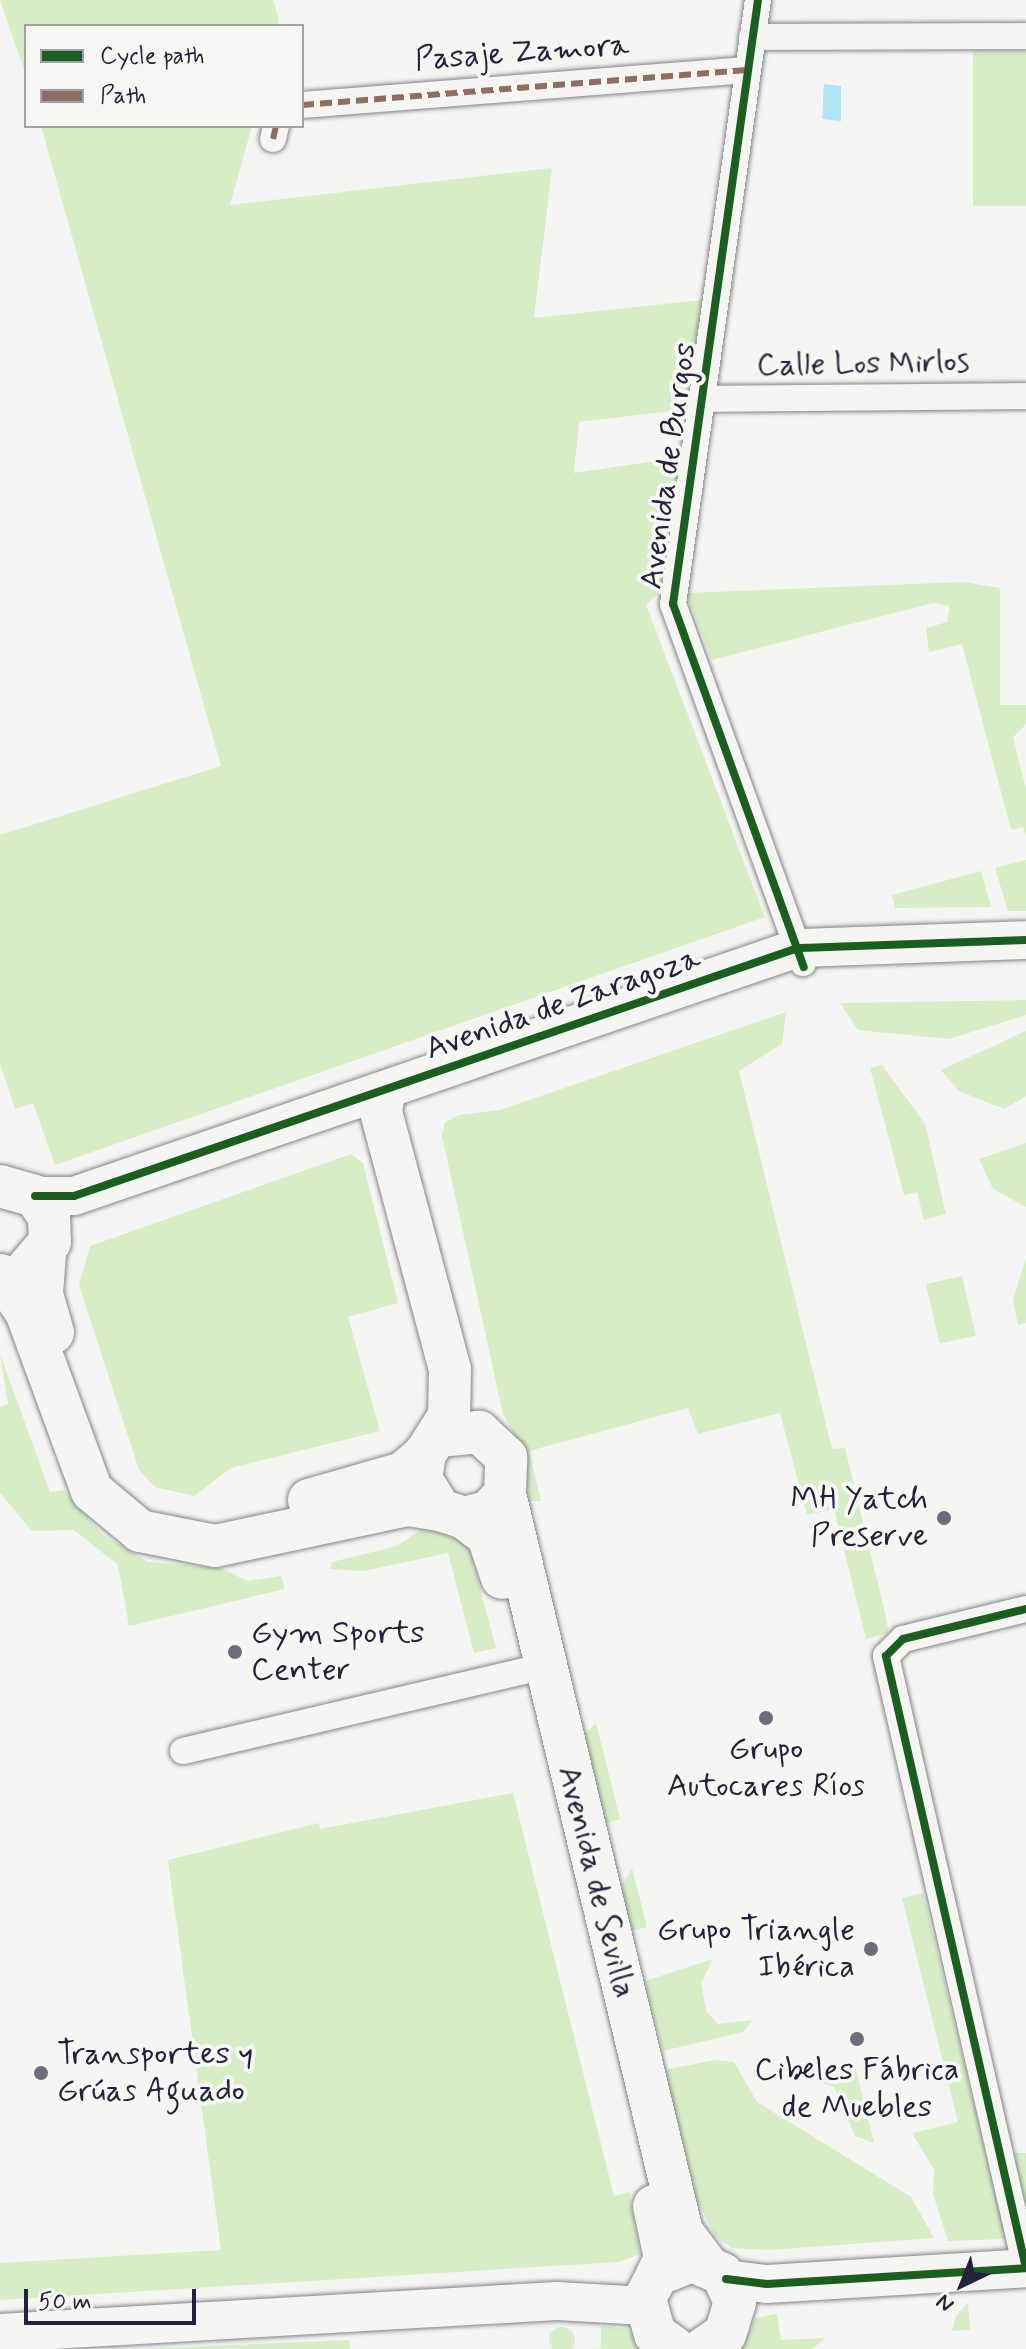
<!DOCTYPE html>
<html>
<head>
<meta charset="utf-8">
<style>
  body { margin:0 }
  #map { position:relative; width:1026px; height:2349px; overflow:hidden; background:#f5f5f3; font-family:Mynerve,sans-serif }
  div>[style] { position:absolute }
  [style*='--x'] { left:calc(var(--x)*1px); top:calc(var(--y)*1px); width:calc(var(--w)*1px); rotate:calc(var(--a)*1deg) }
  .green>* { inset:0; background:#d8edc6; transform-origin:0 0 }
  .round { border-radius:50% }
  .water>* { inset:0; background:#b1e4f5 }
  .roads { filter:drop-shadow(0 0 2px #858589) drop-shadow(0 0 2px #858589) }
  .street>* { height:26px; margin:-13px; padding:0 13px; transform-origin:13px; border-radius:13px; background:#f5f5f3 }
  .secondary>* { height:38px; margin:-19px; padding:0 19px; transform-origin:19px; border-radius:19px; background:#f5f5f3 }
  .primary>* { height:42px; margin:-21px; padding:0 21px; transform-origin:21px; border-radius:21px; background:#f5f5f3 }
  .quiet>* { height:6px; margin-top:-3px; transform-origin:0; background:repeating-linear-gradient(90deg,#8d6e63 0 12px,transparent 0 18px) }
  .cycleway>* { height:8px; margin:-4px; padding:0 4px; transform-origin:4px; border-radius:4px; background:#1b5e20 }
  .dots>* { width:22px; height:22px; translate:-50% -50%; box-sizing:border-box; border:4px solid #f6f6f2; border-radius:50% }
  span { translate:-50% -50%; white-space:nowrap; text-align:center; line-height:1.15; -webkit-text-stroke:8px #f6f6f2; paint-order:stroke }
  .street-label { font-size:32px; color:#22223b }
  .poi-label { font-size:32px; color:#22223b }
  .right { translate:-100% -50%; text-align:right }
  .left { translate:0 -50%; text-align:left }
  .legend { position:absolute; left:24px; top:24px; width:280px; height:104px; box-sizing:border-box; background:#f6f6f2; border:2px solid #a1a1a9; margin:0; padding:10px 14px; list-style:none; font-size:24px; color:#22223b }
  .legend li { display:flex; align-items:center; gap:16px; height:40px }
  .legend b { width:40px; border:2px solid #a1a1a9 }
  .north { position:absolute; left:922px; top:2245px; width:80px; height:80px; -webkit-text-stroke:6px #f6f6f2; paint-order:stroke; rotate:223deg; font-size:22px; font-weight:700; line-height:32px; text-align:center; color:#22223b }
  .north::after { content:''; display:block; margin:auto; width:28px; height:36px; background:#22223b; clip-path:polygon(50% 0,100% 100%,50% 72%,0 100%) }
  .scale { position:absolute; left:24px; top:2289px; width:172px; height:36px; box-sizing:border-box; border:4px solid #22223b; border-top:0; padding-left:10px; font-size:24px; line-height:28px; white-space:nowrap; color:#22223b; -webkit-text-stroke:6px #f6f6f2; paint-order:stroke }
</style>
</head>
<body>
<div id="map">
  <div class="green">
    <i style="clip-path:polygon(0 0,273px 0,279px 19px,277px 26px,26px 26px,26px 75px)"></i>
    <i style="left:1026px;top:51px;width:155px;height:53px;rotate:90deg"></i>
    <i style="clip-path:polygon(41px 126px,252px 126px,230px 205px,552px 168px,534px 318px,701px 300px,688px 409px,579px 422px,574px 473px,684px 457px,664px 588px,646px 605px,765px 917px,55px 1165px,33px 1103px,15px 1109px,0 1063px,0 835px,221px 766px)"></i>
    <i style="clip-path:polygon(963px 582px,1000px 588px,1000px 705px,1026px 705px,1026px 724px,1013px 737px,1026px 789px,1026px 837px,1023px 827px,1011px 830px,962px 644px,929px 652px,926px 628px,947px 622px,950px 606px,933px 603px,712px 660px,686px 593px)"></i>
    <i style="clip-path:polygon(1026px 860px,1026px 911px,1008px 911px,995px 868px)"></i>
    <i style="clip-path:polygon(981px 871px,991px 907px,895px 908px,892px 895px)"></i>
    <i style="clip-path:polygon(1026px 1000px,1026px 1015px,949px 1039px,858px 1030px,840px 1003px)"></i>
    <i style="clip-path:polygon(786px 1012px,782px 1044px,739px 1071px,832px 1449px,845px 1448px,887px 1621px,888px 1633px,866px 1639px,834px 1509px,807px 1515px,780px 1413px,698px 1434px,688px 1408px,529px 1451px,541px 1501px,524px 1501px,526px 1457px,503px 1414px,442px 1136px,445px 1122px,459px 1115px,500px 1110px)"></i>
    <i style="clip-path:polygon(1026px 1031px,1026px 1096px,1004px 1109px,959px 1091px,941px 1070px)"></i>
    <i style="clip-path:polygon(882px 1065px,925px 1124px,946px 1214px,924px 1220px,917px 1192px,904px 1195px,870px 1068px)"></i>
    <i style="clip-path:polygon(1026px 1143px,1026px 1207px,993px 1189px,979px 1159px)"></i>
    <i style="clip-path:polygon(351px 1154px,363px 1163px,398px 1303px,348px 1317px,380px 1431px,231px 1468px,194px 1496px,155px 1487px,139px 1470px,79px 1285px,90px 1246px)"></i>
    <i style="clip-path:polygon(1026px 1258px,1026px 1323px,1018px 1325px,1013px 1300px)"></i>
    <i style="left:962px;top:1276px;width:61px;height:37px;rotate:77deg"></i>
    <i style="clip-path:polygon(0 1354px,50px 1492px,64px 1490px,102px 1534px,148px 1562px,221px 1568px,247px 1581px,281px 1576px,285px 1589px,129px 1626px,118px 1565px,74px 1530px,32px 1531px,0 1493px,0 1407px,8px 1404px)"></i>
    <i style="clip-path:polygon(424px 1528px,468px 1543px,496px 1648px,474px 1653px,448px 1553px,364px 1571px,330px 1569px,332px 1562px,397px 1546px)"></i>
    <i style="clip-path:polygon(596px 1723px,620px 1819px,603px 1824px,582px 1736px)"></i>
    <i style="clip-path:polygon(513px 1793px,614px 2196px,629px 2192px,640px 2254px,619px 2262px,0 2300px,0 2263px,221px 2250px,168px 1860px,319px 1823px,320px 1829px)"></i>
    <i style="clip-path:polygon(632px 1868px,647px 1927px,630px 1931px,619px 1891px)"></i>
    <i style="clip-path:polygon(923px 1893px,1006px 2239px,948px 2241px,933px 2194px,934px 2170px,912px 2133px,958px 2122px,902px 1898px)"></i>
    <i style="clip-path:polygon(713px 1959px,701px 1983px,706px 2011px,718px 2024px,753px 2020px,743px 2032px,663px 2051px,645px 1981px)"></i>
    <i style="clip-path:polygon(715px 2060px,734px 2062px,757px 2102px,911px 2197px,934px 2238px,768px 2250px,732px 2248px,715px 2236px,698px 2202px,664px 2070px)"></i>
    <i style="clip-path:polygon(854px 2062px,874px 2143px,855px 2136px,834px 2087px,801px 2075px)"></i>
    <i style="clip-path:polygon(1008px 2153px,1026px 2153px,1026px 2232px)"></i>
    <i style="clip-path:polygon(968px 2303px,970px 2330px,952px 2331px,956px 2316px)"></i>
    <i style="clip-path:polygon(777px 2314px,781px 2340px,826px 2338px,812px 2349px,741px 2349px,756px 2318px)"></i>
    <i style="clip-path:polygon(601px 2326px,627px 2329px,648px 2349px,591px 2349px,601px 2348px)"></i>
    <i class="round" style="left:549px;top:2327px;width:26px;height:26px"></i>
    <i style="clip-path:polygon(349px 2340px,350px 2349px,142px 2349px)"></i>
  </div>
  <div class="water">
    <i style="clip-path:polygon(824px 84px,841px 86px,841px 121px,822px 119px)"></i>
  </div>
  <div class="roads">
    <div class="street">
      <i style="--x:758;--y:0;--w:610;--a:98.01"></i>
      <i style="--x:673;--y:604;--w:382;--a:70.1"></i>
      <i style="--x:752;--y:37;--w:274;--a:-0.2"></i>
      <i style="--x:302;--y:105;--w:446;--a:-4.5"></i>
      <i style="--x:273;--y:139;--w:13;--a:-77"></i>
      <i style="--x:702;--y:399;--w:324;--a:-0.5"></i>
      <i style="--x:183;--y:1751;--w:351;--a:-13.2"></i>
      <i style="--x:1026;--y:2268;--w:628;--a:-102.89"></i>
      <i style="--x:886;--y:1656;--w:24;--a:-45"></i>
      <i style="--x:903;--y:1639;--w:127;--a:-13.7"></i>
    </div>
    <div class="secondary">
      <i style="--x:35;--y:1196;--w:39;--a:0"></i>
      <i style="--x:74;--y:1196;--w:765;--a:-18.91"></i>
      <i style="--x:798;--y:948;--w:228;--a:-2"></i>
      <i style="--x:726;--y:2279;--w:41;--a:7"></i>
      <i style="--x:767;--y:2284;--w:259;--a:-3.5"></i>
      <i style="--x:0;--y:2333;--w:558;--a:-3.29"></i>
      <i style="--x:557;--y:2301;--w:88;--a:3.3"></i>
    </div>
    <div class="primary">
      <i style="--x:384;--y:1093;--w:19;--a:99"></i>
      <i style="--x:381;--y:1112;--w:267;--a:75"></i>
      <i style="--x:450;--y:1370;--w:46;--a:91.2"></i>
      <i style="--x:449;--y:1416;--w:45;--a:122.3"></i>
      <i style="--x:425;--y:1454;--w:25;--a:99"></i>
      <i style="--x:421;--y:1479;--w:36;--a:58"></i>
      <i style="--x:440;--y:1510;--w:25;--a:18"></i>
      <i style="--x:464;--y:1518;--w:25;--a:-14"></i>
      <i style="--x:488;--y:1512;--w:25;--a:-47"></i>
      <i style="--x:505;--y:1494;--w:37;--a:-88"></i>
      <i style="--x:506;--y:1457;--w:37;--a:-137"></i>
      <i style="--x:479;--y:1432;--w:37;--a:174"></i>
      <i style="--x:0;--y:1186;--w:36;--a:16"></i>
      <i style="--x:35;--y:1196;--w:25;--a:56"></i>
      <i style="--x:49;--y:1217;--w:25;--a:88"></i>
      <i style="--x:50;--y:1242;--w:38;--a:131"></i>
      <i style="--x:45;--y:1254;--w:40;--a:94.3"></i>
      <i style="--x:42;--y:1294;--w:40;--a:74"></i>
      <i style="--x:1;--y:1275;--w:45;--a:56"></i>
      <i style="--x:26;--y:1312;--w:191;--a:69.8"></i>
      <i style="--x:92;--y:1491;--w:62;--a:39.8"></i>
      <i style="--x:140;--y:1531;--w:76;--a:11.3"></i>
      <i style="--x:215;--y:1546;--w:197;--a:-12"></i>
      <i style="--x:408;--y:1505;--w:32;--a:9"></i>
      <i style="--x:505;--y:1494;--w:759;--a:76.51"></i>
      <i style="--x:682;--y:2232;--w:39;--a:53"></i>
      <i style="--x:309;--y:1500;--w:98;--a:-16"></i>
      <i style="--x:403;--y:1473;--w:29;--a:-41"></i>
      <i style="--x:464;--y:1518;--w:30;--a:37"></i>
      <i style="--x:488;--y:1536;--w:44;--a:71.6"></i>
      <i style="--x:654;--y:2206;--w:53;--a:78.1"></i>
      <i style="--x:665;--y:2258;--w:19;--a:115"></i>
      <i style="--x:676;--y:2349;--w:26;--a:-144"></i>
      <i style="--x:655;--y:2334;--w:37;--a:-106"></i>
      <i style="--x:645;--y:2298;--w:26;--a:-62"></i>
      <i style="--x:657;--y:2275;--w:38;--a:-22"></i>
      <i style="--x:692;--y:2261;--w:33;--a:23"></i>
      <i style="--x:722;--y:2274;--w:31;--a:65"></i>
      <i style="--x:735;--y:2302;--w:34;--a:107"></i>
      <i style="--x:725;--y:2334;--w:27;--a:146"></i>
    </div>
  </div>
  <div class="quiet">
    <i style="--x:302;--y:105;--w:446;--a:-4.5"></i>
    <i style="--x:273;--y:139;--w:13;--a:-77"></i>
  </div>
  <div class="cycleway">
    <i style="--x:758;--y:0;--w:610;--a:98.01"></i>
    <i style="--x:673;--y:604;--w:386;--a:70.2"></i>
    <i style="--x:35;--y:1196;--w:39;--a:0"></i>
    <i style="--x:74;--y:1196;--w:765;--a:-18.91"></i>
    <i style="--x:798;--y:948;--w:228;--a:-2"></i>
    <i style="--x:726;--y:2279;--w:41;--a:7"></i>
    <i style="--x:767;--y:2284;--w:259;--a:-3.5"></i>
    <i style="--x:1026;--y:2268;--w:628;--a:-102.89"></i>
    <i style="--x:886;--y:1656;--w:24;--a:-45"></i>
    <i style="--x:903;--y:1639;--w:127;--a:-13.7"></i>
  </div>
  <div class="dots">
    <i style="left:944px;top:1518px;background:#6c6c7b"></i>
    <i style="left:235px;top:1652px;background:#6c6c7b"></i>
    <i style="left:766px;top:1718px;background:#6c6c7b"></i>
    <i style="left:871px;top:1949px;background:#6c6c7b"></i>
    <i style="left:857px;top:2039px;background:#6c6c7b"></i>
    <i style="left:41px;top:2073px;background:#6c6c7b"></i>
  </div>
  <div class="street-label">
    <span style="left:522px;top:53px;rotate:-4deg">Pasaje Zamora</span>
    <span style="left:863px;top:364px;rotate:-1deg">Calle Los Mirlos</span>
    <span style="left:669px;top:466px;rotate:-82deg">Avenida de Burgos</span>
    <span style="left:563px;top:1004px;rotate:-19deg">Avenida de Zaragoza</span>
    <span style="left:596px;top:1882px;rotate:76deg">Avenida de Sevilla</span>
  </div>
  <div class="poi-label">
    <span class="right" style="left:928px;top:1518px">MH Yatch<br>Preserve</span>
    <span class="left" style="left:251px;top:1652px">Gym Sports<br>Center</span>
    <span style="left:766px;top:1768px">Grupo<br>Autocares Ríos</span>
    <span class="right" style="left:855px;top:1949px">Grupo Triangle<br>Ibérica</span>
    <span class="left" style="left:57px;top:2073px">Transportes y<br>Grúas Aguado</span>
    <span style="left:857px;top:2089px">Cibeles Fábrica<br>de Muebles</span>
  </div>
  <ul class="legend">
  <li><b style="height:10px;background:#1b5e20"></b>Cycle path</li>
  <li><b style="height:10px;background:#8d6e63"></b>Path</li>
  </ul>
  <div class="north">N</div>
  <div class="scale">50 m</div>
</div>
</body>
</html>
